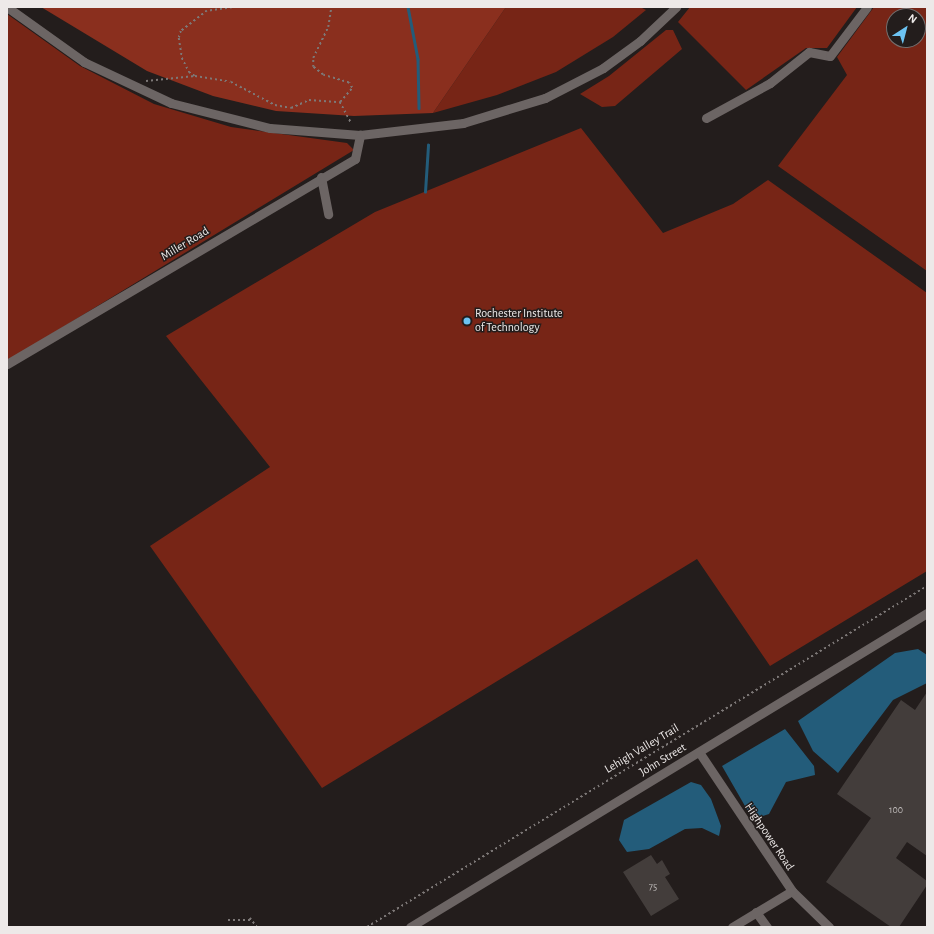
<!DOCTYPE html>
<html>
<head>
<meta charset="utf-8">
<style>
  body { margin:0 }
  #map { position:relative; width:934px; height:934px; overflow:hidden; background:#231d1c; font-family:"Alegreya Sans",sans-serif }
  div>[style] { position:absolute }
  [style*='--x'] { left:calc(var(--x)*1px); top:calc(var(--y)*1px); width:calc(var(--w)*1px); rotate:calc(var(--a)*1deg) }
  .green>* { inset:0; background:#772516 }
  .forest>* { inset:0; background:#8a2f1e }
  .water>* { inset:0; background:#235c7a }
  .stream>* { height:2.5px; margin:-1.25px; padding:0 1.25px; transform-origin:1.25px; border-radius:1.25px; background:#235c7a }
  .building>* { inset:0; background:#433d3b }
  .path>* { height:1.5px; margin-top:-0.75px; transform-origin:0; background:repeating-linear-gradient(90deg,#7d7877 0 2px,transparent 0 5px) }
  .minor>* { height:9px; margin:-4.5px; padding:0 4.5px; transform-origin:4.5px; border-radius:4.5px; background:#6c6564 }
  .dots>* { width:11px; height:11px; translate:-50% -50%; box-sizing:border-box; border:2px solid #231d1c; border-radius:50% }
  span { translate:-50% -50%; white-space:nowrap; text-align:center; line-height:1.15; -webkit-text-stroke:3px #231d1c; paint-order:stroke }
  .number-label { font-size:10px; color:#c2bebd }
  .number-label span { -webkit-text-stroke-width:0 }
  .street-label { font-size:12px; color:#ede9e8 }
  .poi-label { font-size:12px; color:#ede9e8 }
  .left { translate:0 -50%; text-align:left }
  .frame { position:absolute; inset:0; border:8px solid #ede9e8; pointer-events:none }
  .north { position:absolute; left:886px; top:8px; width:40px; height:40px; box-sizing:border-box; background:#231d1c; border:1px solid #746f6e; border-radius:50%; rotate:36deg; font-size:11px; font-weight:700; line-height:16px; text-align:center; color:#ede9e8 }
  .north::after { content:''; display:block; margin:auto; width:14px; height:18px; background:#6cc3f2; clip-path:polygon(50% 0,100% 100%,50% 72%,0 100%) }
</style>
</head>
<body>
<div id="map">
  <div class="green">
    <i style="clip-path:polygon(506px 7px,640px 7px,646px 10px,613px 37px,556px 72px,497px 95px,433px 113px)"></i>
    <i style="clip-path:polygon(690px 7px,857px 7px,827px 48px,806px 48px,746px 90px,678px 22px)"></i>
    <i style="clip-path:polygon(evenodd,874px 7px,927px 7px,927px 271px,778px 166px,847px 75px,837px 57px,874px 7px,894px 16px,918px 16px,918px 40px,894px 40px,894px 16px)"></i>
    <i style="clip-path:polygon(7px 14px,80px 66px,154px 104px,231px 127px,347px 143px,354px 150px,7px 361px)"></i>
    <i style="clip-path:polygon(666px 30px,673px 30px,682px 49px,615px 106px,602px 107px,580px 94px,609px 76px)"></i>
    <i style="clip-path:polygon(581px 128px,663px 233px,733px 204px,768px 180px,927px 293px,927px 571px,770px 666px,697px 559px,322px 788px,150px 546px,270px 467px,166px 336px,375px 212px)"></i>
  </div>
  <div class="forest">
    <i style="clip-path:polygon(41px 7px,506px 7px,433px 113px,354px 116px,276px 111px,213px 96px,147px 71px)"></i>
  </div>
  <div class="water">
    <i style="clip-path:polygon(918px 649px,927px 655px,927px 683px,893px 700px,838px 773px,813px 751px,798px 721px,895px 653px)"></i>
    <i style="clip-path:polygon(785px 729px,814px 766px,815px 775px,786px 782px,769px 814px,760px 817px,749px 813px,722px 766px)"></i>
    <i style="clip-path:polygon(691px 782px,701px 785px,711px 799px,721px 826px,719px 836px,702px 828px,685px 829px,649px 849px,627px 852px,619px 840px,624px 820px)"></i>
  </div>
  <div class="stream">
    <i style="--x:408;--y:7;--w:53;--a:79.1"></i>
    <i style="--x:418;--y:59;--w:49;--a:88.8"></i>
    <i style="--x:425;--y:192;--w:47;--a:-86.3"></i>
  </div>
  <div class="building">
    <i style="clip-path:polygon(927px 692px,927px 856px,907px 842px,896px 858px,927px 881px,927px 885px,899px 927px,891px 927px,826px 882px,871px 818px,837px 794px,901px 700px,915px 710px)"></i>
    <i style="clip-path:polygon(651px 855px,657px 864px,662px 860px,670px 874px,665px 877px,679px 899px,651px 916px,623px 872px)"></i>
  </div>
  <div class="path">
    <i style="--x:237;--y:7;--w:30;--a:172"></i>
    <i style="--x:207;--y:11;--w:33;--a:142"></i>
    <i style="--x:181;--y:31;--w:7;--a:106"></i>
    <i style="--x:179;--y:38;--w:20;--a:81"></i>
    <i style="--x:182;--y:58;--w:16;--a:63"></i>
    <i style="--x:189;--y:72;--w:7;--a:34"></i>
    <i style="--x:195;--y:76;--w:36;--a:9"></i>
    <i style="--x:231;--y:82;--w:50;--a:27.6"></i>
    <i style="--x:275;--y:105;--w:16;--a:11"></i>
    <i style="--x:291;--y:108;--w:20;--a:-24"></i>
    <i style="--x:309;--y:100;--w:31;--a:4"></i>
    <i style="--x:340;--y:102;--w:18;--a:-49"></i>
    <i style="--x:352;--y:88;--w:6;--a:-121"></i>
    <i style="--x:349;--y:83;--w:27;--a:-163"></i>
    <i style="--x:323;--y:75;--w:13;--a:-141"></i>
    <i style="--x:313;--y:67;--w:9;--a:-90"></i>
    <i style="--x:313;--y:58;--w:34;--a:-64"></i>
    <i style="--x:328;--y:27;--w:20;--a:-81"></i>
    <i style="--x:146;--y:81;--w:49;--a:-5.8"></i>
    <i style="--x:340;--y:102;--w:24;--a:62"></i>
    <i style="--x:250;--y:918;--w:11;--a:52"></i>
    <i style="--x:228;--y:920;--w:24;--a:0"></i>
    <i style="--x:367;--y:927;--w:656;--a:-31.34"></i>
  </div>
  <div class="minor">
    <i style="--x:7;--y:7;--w:95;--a:35.5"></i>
    <i style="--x:84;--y:62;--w:96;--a:25.2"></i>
    <i style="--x:171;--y:103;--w:102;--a:14.2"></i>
    <i style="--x:270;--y:128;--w:90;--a:4.4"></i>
    <i style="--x:360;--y:135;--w:104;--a:-6.6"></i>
    <i style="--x:463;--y:123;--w:86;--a:-17"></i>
    <i style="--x:545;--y:98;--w:65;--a:-27.3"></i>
    <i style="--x:603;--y:68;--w:46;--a:-36.1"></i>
    <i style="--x:640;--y:41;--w:50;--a:-43.4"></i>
    <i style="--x:706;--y:118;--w:73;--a:-28.7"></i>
    <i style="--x:770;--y:83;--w:50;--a:-38.5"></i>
    <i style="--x:809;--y:52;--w:21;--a:11"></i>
    <i style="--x:830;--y:56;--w:61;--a:-52.9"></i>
    <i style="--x:321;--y:177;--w:38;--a:79"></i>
    <i style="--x:7;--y:364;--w:404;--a:-30.5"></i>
    <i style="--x:355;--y:159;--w:25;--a:-78"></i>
    <i style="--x:699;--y:752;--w:167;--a:56.2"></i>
    <i style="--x:792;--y:891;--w:52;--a:44.2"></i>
    <i style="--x:756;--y:912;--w:19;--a:54"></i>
    <i style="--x:410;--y:927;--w:605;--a:-31.27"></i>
    <i style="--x:732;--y:927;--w:70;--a:-31"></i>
  </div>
  <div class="dots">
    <i style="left:467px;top:321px;background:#6cc3f2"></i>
  </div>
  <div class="number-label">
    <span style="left:896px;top:811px">100</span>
    <span style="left:653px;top:888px">75</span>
  </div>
  <div class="street-label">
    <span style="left:185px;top:244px;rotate:-31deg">Miller Road</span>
    <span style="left:642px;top:749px;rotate:-31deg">Lehigh Valley Trail</span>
    <span style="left:663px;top:760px;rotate:-31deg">John Street</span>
    <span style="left:769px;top:837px;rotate:56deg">Highpower Road</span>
  </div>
  <div class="poi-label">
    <span class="left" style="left:475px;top:321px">Rochester Institute<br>of Technology</span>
  </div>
  <div class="frame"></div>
  <div class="north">N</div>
</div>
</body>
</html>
